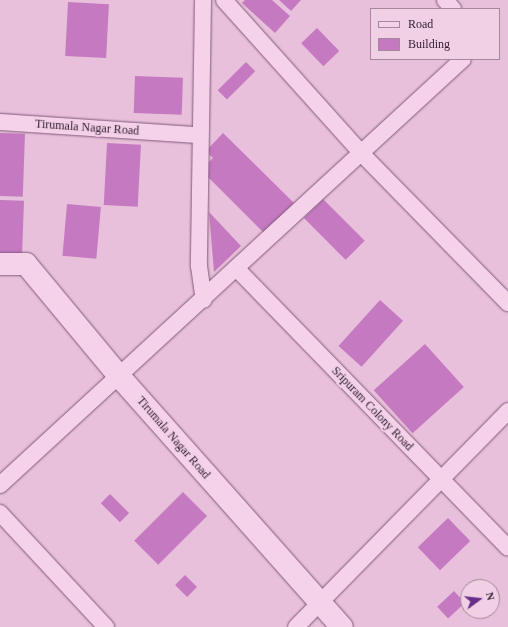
<!DOCTYPE html>
<html>
<head>
<meta charset="utf-8">
<style>
  body { margin:0 }
  #map { position:relative; width:508px; height:627px; overflow:hidden; background:#e9c0db; font-family:"Times New Roman",serif }
  div>[style] { position:absolute }
  [style*='--x'] { left:calc(var(--x)*1px); top:calc(var(--y)*1px); width:calc(var(--w)*1px); rotate:calc(var(--a)*1deg) }
  .building>* { inset:0; background:#c479c0; transform-origin:0 0 }
  .roads { filter:drop-shadow(0 0 1px #805a7a) drop-shadow(0 0 1px #805a7a) }
  .street>* { height:16px; margin:-8px; padding:0 8px; transform-origin:8px; border-radius:8px; background:#f5d2e9 }
  .secondary>* { height:22px; margin:-11px; padding:0 11px; transform-origin:11px; border-radius:11px; background:#f5d2e9 }
  span { translate:-50% -50%; white-space:nowrap; text-align:center; line-height:1.15; -webkit-text-stroke:4px #f1cfe5; paint-order:stroke }
  .street-label { font-size:12px; color:#311d2f }
  .legend { position:absolute; left:370px; top:8px; width:130px; height:52px; box-sizing:border-box; background:#f1cfe5; border:1px solid #a4889c; margin:0; padding:5px 7px; list-style:none; font-size:12px; color:#311d2f }
  .legend li { display:flex; align-items:center; gap:8px; height:20px }
  .legend b { width:20px; border:1px solid #a4889c }
  .north { position:absolute; left:460px; top:579px; width:40px; height:40px; box-sizing:border-box; background:#f1cfe5; border:1px solid #a4889c; border-radius:50%; rotate:75deg; font-size:11px; font-weight:700; line-height:16px; text-align:center; color:#311d2f }
  .north::after { content:''; display:block; margin:auto; width:14px; height:18px; background:#682f8a; clip-path:polygon(50% 0,100% 100%,50% 72%,0 100%) }
</style>
</head>
<body>
<div id="map">
  <div class="building">
    <i style="clip-path:polygon(245px 0,272px 0,290px 16px,275px 33px,242px 3px)"></i>
    <i style="clip-path:polygon(279px 0,301px 0,291px 11px)"></i>
    <i style="left:68px;top:2px;width:41px;height:54px;rotate:3deg"></i>
    <i style="left:317px;top:28px;width:32px;height:22px;rotate:46deg"></i>
    <i style="left:246px;top:62px;width:13px;height:40px;rotate:45deg"></i>
    <i style="left:135px;top:76px;width:48px;height:37px;rotate:2deg"></i>
    <i style="left:0;top:133px;width:25px;height:63px;rotate:2deg"></i>
    <i style="clip-path:polygon(223px 133px,294px 203px,264px 233px,201px 170px,213px 158px,206px 151px)"></i>
    <i style="left:107px;top:143px;width:34px;height:62px;rotate:3deg"></i>
    <i style="left:323px;top:199px;width:59px;height:27px;rotate:45deg"></i>
    <i style="left:0;top:200px;width:24px;height:58px;rotate:2deg"></i>
    <i style="left:67px;top:204px;width:34px;height:52px;rotate:5deg"></i>
    <i style="clip-path:polygon(209px 212px,241px 246px,214px 272px)"></i>
    <i style="left:380px;top:300px;width:31px;height:62px;rotate:42deg"></i>
    <i style="left:425px;top:344px;width:58px;height:69px;rotate:48deg"></i>
    <i style="left:183px;top:492px;width:34px;height:69px;rotate:45deg"></i>
    <i style="left:110px;top:494px;width:27px;height:13px;rotate:45deg"></i>
    <i style="left:448px;top:518px;width:32px;height:42px;rotate:46deg"></i>
    <i style="left:185px;top:575px;width:17px;height:14px;rotate:45deg"></i>
    <i style="left:454px;top:591px;width:16px;height:23px;rotate:47deg"></i>
  </div>
  <div class="roads">
    <div class="street">
      <i style="--x:203;--y:0;--w:266;--a:90.9"></i>
      <i style="--x:199;--y:266;--w:34;--a:82"></i>
      <i style="--x:224;--y:0;--w:207;--a:48.1"></i>
      <i style="--x:362;--y:154;--w:209;--a:45.6"></i>
      <i style="--x:445;--y:0;--w:12;--a:48"></i>
      <i style="--x:0;--y:122;--w:198;--a:3.8"></i>
      <i style="--x:236;--y:268;--w:390;--a:45.8"></i>
      <i style="--x:0;--y:485;--w:629;--a:-42.62"></i>
      <i style="--x:0;--y:513;--w:156;--a:47.1"></i>
      <i style="--x:296;--y:627;--w:303;--a:-45.5"></i>
    </div>
    <div class="secondary">
      <i style="--x:0;--y:264;--w:26;--a:0"></i>
      <i style="--x:26;--y:264;--w:144;--a:50.3"></i>
      <i style="--x:118;--y:375;--w:337;--a:48.4"></i>
    </div>
  </div>
  <div class="street-label">
    <span style="left:87px;top:128px;rotate:4deg">Tirumala Nagar Road</span>
    <span style="left:372px;top:409px;rotate:46deg">Sripuram Colony Road</span>
    <span style="left:173px;top:438px;rotate:49deg">Tirumala Nagar Road</span>
  </div>
  <ul class="legend">
  <li><b style="height:5px;background:#f5d2e9"></b>Road</li>
  <li><b style="height:11px;background:#c479c0"></b>Building</li>
  </ul>
  <div class="north">N</div>
</div>
</body>
</html>
